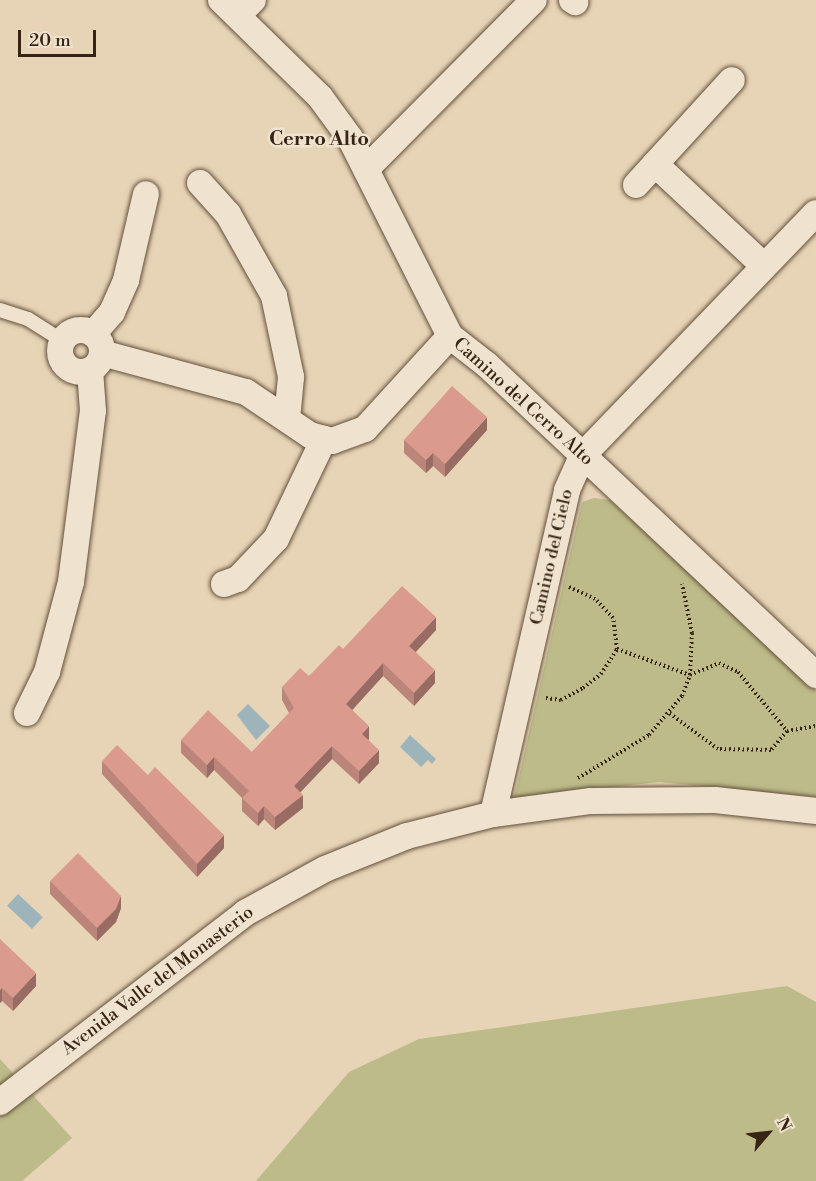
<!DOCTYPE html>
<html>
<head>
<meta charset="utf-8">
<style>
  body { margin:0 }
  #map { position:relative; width:816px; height:1181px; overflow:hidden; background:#e7d4b6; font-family:"Libre Bodoni",serif }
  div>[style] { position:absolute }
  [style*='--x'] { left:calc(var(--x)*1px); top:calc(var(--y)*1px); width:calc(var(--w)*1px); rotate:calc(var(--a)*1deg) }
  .green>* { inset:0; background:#bdbb89 }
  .water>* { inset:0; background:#9db5ba; transform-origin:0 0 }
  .path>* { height:4px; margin-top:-2px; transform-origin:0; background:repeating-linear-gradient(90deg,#382414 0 1.5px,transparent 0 4.5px) }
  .roads { filter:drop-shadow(0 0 2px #64503c) drop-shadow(0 0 2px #64503c) }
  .lane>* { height:14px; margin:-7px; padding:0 7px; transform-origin:7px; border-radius:7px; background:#efe3d0 }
  .street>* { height:26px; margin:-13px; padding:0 13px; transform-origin:13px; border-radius:13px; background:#efe3d0 }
  .street>.ring { margin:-13px; padding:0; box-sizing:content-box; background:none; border:26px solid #efe3d0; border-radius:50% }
  .wall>* { inset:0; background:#bb857a }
  .shaded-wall>* { inset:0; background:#996c63 }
  .building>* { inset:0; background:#da9b8e }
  span { translate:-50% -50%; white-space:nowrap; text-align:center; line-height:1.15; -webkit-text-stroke:5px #efe3d0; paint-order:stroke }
  .street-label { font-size:18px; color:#382414 }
  .neighbourhood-label { font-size:20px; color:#382414; font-weight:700 }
  .north { position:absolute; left:738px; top:1103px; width:60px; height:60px; -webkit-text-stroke:4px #efe3d0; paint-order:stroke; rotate:62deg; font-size:16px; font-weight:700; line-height:24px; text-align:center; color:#382414 }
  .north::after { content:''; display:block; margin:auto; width:21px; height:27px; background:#382414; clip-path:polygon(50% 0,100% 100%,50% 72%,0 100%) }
  .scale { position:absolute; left:18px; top:30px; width:78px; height:27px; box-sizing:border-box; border:3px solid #382414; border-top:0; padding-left:8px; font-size:18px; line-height:21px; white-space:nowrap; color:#382414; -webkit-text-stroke:4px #efe3d0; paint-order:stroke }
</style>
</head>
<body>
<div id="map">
  <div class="green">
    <i style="clip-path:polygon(594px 498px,610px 500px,816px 691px,816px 797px,659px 782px,514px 798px,582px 502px)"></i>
    <i style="clip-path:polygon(787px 986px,816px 1002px,816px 1181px,256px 1181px,349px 1072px,419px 1039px)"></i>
    <i style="clip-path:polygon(0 1059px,72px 1138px,22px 1181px,0 1181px)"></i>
  </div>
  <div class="water">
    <i style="clip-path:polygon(248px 704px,270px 726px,256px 740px,237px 715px)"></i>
    <i style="clip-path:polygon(410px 735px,436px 759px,432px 764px,428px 760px,421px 767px,400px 747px)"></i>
    <i style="left:18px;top:894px;width:34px;height:16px;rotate:43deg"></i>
  </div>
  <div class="path">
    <i style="--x:617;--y:649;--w:77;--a:19.6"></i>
    <i style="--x:690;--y:675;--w:31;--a:-22"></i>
    <i style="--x:719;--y:663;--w:21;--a:25"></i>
    <i style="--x:738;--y:672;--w:77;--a:50.3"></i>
    <i style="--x:787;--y:731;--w:25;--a:130"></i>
    <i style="--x:771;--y:750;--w:53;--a:-178.9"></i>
    <i style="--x:718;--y:749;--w:61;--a:-143.7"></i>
    <i style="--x:546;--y:698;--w:15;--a:8"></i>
    <i style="--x:561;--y:700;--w:25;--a:-29"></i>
    <i style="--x:583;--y:688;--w:23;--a:-38"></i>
    <i style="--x:601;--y:674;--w:30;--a:-57"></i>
    <i style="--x:617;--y:649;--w:31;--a:-97"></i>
    <i style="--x:613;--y:618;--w:26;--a:-133"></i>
    <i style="--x:595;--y:599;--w:29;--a:-155"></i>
    <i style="--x:787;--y:731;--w:29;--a:-10"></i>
    <i style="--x:578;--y:778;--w:83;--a:-31.2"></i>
    <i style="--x:649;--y:735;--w:51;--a:-49.8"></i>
    <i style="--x:682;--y:696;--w:22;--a:-69"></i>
    <i style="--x:690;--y:675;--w:42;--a:-87.3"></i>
    <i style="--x:692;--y:633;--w:50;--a:-101.5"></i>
  </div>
  <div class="roads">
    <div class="lane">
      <i style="--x:0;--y:310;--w:29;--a:18"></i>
      <i style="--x:28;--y:319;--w:41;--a:32.2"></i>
    </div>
    <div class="street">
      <i style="--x:221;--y:0;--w:139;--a:44.4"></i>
      <i style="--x:320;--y:97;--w:51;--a:53.8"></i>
      <i style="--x:350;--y:138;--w:222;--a:63.2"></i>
      <i style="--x:450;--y:336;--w:47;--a:38.1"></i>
      <i style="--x:487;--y:365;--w:452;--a:43.3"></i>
      <i style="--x:572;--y:0;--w:4;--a:34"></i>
      <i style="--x:238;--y:15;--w:21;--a:-45"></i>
      <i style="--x:655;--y:164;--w:149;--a:43.1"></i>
      <i style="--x:366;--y:169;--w:238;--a:-45.2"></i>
      <i style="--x:200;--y:183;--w:42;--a:47.9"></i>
      <i style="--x:228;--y:214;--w:94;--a:60.7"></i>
      <i style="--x:274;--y:296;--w:83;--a:78.1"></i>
      <i style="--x:291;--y:377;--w:42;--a:95.4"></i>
      <i style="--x:636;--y:185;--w:142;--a:-47.6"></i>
      <i class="ring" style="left:60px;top:330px;width:16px;height:16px"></i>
      <i style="--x:93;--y:334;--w:29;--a:-49"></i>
      <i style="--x:112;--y:312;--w:35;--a:-66"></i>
      <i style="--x:126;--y:280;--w:88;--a:-76.9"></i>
      <i style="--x:102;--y:353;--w:149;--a:15.2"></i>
      <i style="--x:246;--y:392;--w:77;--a:33.9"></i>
      <i style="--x:310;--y:435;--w:23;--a:15"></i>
      <i style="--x:332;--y:441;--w:35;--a:-20"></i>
      <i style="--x:365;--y:429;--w:126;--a:-47.6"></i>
      <i style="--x:224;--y:584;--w:15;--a:-20"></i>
      <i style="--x:238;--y:579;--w:55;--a:-46.5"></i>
      <i style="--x:276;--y:539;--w:111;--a:-64.4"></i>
      <i style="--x:27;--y:713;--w:46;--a:-64"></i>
      <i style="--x:47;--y:672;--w:93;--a:-75.1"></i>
      <i style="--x:71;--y:582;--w:172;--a:-82.7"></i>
      <i style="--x:93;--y:411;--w:41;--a:-94.2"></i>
      <i style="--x:493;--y:814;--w:332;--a:-77.1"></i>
      <i style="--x:567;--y:490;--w:37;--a:-66"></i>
      <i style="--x:582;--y:456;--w:337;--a:-46.1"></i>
      <i style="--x:0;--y:1102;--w:309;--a:-37.6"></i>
      <i style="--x:245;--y:913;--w:91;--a:-28.8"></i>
      <i style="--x:325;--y:869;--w:88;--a:-21.9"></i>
      <i style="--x:407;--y:836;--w:89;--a:-14.3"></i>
      <i style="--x:493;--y:814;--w:99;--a:-7.6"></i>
      <i style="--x:591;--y:801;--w:124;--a:-0.5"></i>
      <i style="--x:715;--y:800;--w:102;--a:6.2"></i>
    </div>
  </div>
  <div class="wall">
    <i style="clip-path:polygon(487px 430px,445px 477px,433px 466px,426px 473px,404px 453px,404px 440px)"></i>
    <i style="clip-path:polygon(436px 630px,416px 652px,435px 683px,414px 706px,383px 676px,352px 710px,369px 739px,368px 740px,379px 763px,359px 784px,332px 759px,300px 792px,303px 808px,275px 830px,264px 819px,258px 826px,242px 811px,242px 798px,214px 770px,207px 778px,181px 753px,181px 740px,252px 752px,289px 713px,282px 700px,282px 687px,309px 676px,343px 649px)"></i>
    <i style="clip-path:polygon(102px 761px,224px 848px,197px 877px,102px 774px)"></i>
    <i style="clip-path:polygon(50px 881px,121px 908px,116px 922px,97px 941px,50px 894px)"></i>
    <i style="clip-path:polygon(0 939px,36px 986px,13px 1011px,2px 1001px,0 1003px)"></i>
  </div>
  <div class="shaded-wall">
    <i style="clip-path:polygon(487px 417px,487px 430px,445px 477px,445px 464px)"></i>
    <i style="clip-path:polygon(433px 453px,433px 466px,426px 473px,426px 460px)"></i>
    <i style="clip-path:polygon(436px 617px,436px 630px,409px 659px,409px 646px)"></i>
    <i style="clip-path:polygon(383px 663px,383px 676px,346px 717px,346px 704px)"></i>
    <i style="clip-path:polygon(435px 670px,435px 683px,414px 706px,414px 693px)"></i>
    <i style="clip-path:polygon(369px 726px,369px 739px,362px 747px,362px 734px)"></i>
    <i style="clip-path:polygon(332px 746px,332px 759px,294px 799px,294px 786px)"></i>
    <i style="clip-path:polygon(379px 750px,379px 763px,359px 784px,359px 771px)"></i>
    <i style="clip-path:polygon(214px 757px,214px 770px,207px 778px,207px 765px)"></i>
    <i style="clip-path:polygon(303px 795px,303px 808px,275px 830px,275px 817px)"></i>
    <i style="clip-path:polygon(264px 806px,264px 819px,258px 826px,258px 813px)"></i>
    <i style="clip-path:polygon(224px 835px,224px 848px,197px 877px,197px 864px)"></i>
    <i style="clip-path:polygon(121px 896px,121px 908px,116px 922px,97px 941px,97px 928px)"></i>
    <i style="clip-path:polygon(36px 973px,36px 986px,13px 1011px,13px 998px)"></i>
    <i style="clip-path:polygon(2px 988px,2px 1001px,0 1003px,0 990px)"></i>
  </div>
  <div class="building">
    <i style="clip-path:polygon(452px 386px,487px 417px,445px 464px,433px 453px,426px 460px,404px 440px)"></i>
    <i style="clip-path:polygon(402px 586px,436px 617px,409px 646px,435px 670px,414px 693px,383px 663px,346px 704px,369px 726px,362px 734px,379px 750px,359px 771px,332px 746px,294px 786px,303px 795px,275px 817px,264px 806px,258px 813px,242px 798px,249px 791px,214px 757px,207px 765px,181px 740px,208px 710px,252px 752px,294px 708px,282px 687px,300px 668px,309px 676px,339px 645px,343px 649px)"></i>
    <i style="clip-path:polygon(117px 745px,148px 775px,155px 767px,224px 835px,197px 864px,102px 761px)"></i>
    <i style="clip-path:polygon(78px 853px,121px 896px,116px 909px,97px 928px,50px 881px)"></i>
    <i style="clip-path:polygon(0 939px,36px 973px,13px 998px,2px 988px,0 990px)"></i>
  </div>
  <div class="street-label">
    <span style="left:523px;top:402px;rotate:42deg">Camino del Cerro Alto</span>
    <span style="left:552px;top:557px;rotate:-77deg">Camino del Cielo</span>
    <span style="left:158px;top:981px;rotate:-37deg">Avenida Valle del Monasterio</span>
  </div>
  <div class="neighbourhood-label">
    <span style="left:319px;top:139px">Cerro Alto</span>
  </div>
  <div class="north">N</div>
  <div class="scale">20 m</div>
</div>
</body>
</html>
